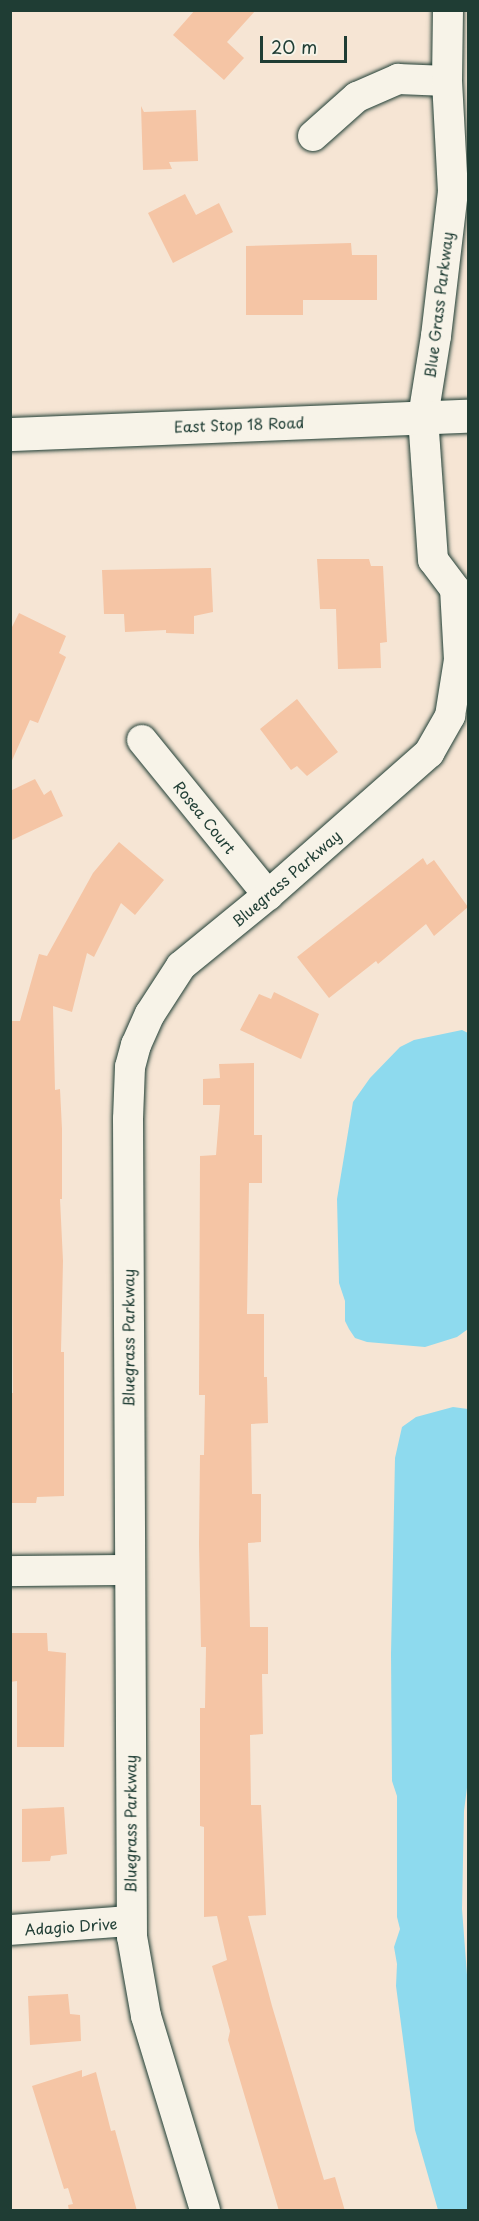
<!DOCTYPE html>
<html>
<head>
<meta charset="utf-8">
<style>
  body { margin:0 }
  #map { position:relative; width:479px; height:2221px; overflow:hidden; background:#f6e5d4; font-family:"Playpen Sans",sans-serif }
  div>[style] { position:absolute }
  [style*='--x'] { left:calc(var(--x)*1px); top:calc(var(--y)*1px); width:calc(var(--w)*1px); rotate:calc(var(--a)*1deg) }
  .water>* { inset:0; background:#8edaee }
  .building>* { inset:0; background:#f5c5a5 }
  .roads { filter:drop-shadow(0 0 2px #1f3d34) drop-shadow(0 0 2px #1f3d34) }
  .minor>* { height:30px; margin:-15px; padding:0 15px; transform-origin:15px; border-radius:15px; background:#f7f3e8 }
  .tertiary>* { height:33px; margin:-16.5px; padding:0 16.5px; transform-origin:16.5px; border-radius:16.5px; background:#f7f3e8 }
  span { translate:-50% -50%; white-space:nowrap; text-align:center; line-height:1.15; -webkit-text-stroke:6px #f7f3e8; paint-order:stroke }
  .street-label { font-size:15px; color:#1f3d34 }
  .frame { position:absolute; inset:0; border:12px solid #1f3d34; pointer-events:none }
  .scale { position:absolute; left:260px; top:36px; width:87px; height:27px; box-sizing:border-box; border:3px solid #1f3d34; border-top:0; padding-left:8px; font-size:18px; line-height:21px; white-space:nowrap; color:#1f3d34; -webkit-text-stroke:4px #f7f3e8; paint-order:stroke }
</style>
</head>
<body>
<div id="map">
  <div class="water">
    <i style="clip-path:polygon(462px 1030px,468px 1033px,468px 1329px,457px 1337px,425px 1347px,367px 1342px,355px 1338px,349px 1329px,345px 1321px,345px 1301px,339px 1283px,337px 1199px,353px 1102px,370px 1078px,400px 1047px,414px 1040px)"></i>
    <i style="clip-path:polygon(453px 1407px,468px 1409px,468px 1780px,464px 1811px,462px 1909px,468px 1988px,468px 2210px,438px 2210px,415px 2130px,396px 1986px,397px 1964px,394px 1947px,400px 1929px,397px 1917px,397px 1796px,392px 1781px,391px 1654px,395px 1458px,402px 1427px,416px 1417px)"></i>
  </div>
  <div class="building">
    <i style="clip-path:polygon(195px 10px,256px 10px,227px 42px,244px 58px,224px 80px,173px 35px)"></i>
    <i style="clip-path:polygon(141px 106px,144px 112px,196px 110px,198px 161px,169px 162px,172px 169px,143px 170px)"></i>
    <i style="clip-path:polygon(185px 194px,196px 215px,219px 203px,233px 232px,173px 263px,148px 213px)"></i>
    <i style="clip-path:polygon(351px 243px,352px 255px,377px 255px,377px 300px,303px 300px,303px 315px,246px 315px,246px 246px)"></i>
    <i style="clip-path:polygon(317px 559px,369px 559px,371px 566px,383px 566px,387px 642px,380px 643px,381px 668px,338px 669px,336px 609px,320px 609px)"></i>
    <i style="clip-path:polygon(211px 568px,213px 612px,194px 616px,194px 634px,166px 633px,166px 630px,125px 632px,124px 614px,104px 614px,102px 570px)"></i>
    <i style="clip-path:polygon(19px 613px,66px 636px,59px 653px,66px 657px,38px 723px,30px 720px,10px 765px,10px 631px)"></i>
    <i style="clip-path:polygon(297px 699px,338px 752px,307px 776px,297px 766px,291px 770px,260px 729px)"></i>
    <i style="clip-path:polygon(35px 779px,44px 795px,51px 790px,63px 816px,10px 841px,10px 791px)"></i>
    <i style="clip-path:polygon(119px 842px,164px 880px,135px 915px,121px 903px,94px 957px,87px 953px,72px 1012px,53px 1006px,55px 1090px,60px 1089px,62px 1129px,62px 1199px,60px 1199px,63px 1261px,61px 1352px,64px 1352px,64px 1496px,37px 1497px,36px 1503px,10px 1503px,10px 1393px,13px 1393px,10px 1021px,20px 1021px,39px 954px,47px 956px,93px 873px)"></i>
    <i style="clip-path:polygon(423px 858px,427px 865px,434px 860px,468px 907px,434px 936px,426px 924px,378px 964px,376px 961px,329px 998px,297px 957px)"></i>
    <i style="clip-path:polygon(274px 992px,319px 1014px,301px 1059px,240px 1030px,259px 994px,271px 999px)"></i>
    <i style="clip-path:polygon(254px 1063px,254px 1135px,262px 1135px,262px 1183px,249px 1183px,247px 1314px,264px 1314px,264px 1377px,267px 1377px,268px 1423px,251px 1424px,252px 1494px,261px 1494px,261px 1542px,248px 1543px,250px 1627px,268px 1627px,268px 1674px,262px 1674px,263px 1734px,250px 1735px,251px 1805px,261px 1805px,266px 1915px,248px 1916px,272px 2006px,324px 2180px,335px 2177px,345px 2211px,279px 2211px,228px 2040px,230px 2031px,212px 1966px,227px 1960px,217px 1916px,204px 1917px,204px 1827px,200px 1826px,200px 1708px,205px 1708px,206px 1647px,201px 1647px,199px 1544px,200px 1455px,204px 1455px,205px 1395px,199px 1395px,200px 1156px,216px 1155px,220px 1105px,203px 1105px,203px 1079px,220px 1078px,219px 1064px)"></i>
    <i style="clip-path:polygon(10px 1633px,47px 1633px,48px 1651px,66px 1653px,64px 1747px,17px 1747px,17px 1681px,10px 1682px)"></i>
    <i style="clip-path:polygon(64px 1807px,67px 1854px,51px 1856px,50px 1861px,22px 1862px,22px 1809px)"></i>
    <i style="clip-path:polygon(68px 1994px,70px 2014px,80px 2015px,81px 2041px,30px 2045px,28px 1996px)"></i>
    <i style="clip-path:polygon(82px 2070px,82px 2077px,96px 2072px,111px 2131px,115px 2130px,137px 2211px,69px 2211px,68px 2205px,73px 2204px,68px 2188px,64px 2189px,32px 2086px)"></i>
  </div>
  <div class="roads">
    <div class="minor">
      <i style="--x:313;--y:136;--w:59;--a:-41.6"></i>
      <i style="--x:357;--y:97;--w:45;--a:-23.7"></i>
      <i style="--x:398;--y:79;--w:49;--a:2.3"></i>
      <i style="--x:142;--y:740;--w:200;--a:50.9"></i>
      <i style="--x:10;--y:1571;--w:119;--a:-0.5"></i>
      <i style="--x:10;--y:1930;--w:121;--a:-4.3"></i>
      <i style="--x:205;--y:2210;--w:203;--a:-106.9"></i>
      <i style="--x:146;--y:2016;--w:80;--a:-100"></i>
      <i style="--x:132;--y:1937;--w:818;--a:-90.28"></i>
      <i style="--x:128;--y:1119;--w:52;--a:-87.8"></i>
      <i style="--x:130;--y:1067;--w:23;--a:-75"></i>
      <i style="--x:136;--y:1045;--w:34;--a:-66"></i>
      <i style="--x:150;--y:1014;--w:57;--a:-57.1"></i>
      <i style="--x:181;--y:966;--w:112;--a:-39.2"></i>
      <i style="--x:268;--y:895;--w:215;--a:-41.4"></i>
      <i style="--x:429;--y:753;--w:43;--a:-60.4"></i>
      <i style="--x:450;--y:716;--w:57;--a:-80.9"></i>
      <i style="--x:459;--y:660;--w:71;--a:-93.2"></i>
      <i style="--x:455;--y:589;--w:36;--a:-127"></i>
      <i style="--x:433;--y:560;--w:143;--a:-94"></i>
      <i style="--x:423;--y:417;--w:82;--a:-80.9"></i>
      <i style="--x:436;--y:336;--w:145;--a:-83.3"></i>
      <i style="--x:453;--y:192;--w:111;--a:-93.1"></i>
      <i style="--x:447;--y:81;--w:71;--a:-89.2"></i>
    </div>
    <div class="tertiary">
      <i style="--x:10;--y:434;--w:458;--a:-2.3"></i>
    </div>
  </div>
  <div class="street-label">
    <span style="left:438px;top:305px;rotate:-83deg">Blue Grass Parkway</span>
    <span style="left:239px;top:424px;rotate:-2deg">East Stop 18 Road</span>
    <span style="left:205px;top:817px;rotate:51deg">Rosea Court</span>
    <span style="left:286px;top:878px;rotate:-41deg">Bluegrass Parkway</span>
    <span style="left:128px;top:1338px;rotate:-90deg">Bluegrass Parkway</span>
    <span style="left:130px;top:1824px;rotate:-90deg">Bluegrass Parkway</span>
    <span style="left:71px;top:1926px;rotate:-4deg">Adagio Drive</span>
  </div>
  <div class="frame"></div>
  <div class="scale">20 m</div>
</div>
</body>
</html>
